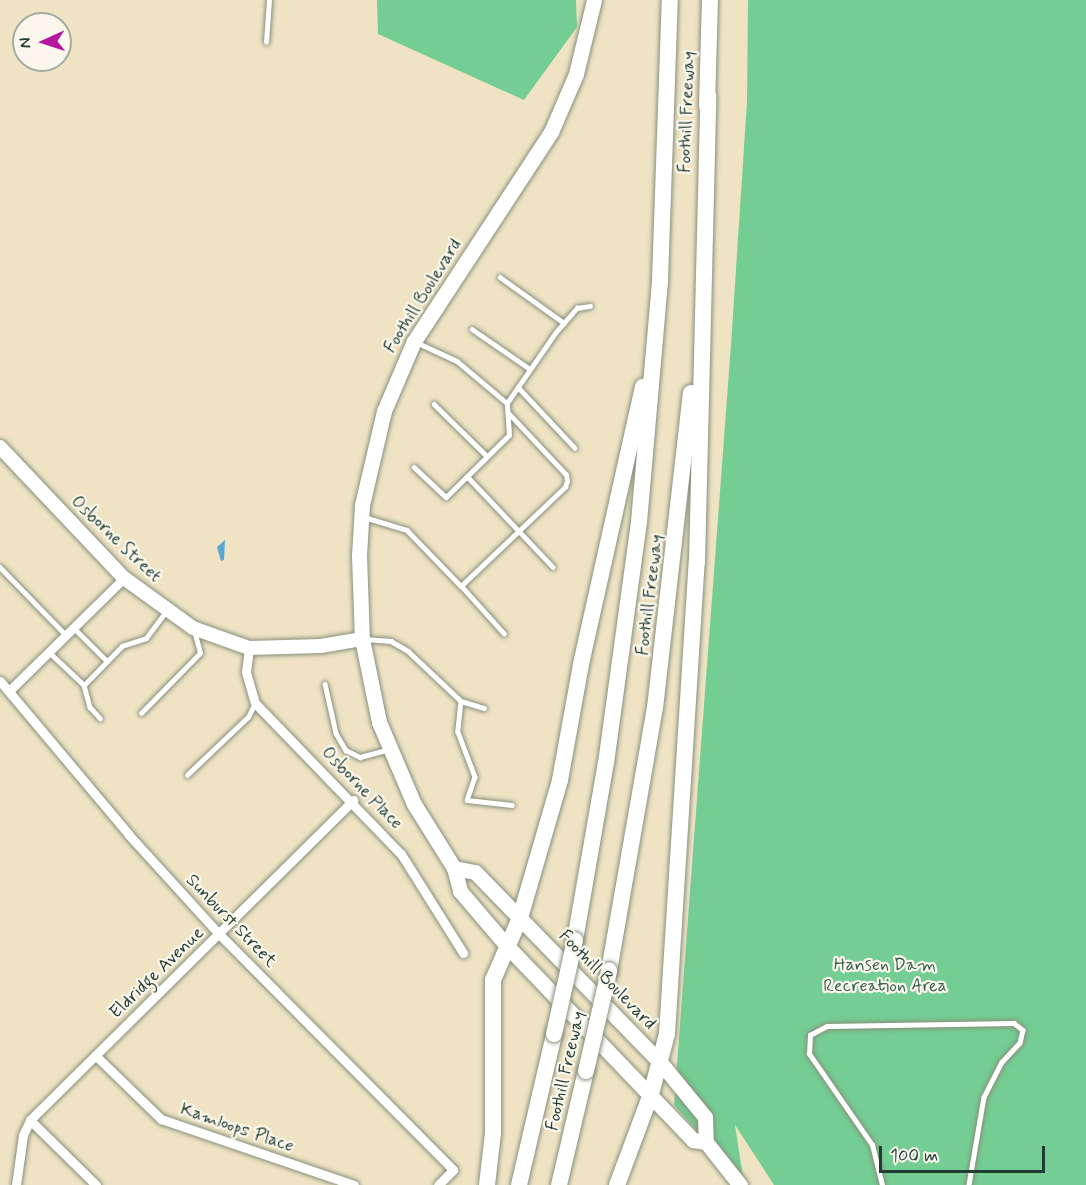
<!DOCTYPE html>
<html>
<head>
<meta charset="utf-8">
<style>
  body { margin:0 }
  #map { position:relative; width:1086px; height:1185px; overflow:hidden; background:#efe3c4; font-family:Mynerve,sans-serif }
  div>[style] { position:absolute }
  [style*='--x'] { left:calc(var(--x)*1px); top:calc(var(--y)*1px); width:calc(var(--w)*1px); rotate:calc(var(--a)*1deg) }
  .green>* { inset:0; background:#74cd93 }
  .water>* { inset:0; background:#56a9d1 }
  .roads { filter:drop-shadow(0 0 2px #87907c) drop-shadow(0 0 2px #87907c) }
  .service>* { height:4.5px; margin:-2.25px; padding:0 2.25px; transform-origin:2.25px; border-radius:2.25px; background:#fff }
  .minor>* { height:9px; margin:-4.5px; padding:0 4.5px; transform-origin:4.5px; border-radius:4.5px; background:#fff }
  .secondary>* { height:14px; margin:-7px; padding:0 7px; transform-origin:7px; border-radius:7px; background:#fff }
  .primary>* { height:15px; margin:-7.5px; padding:0 7.5px; transform-origin:7.5px; border-radius:7.5px; background:#fff }
  .motorway>* { height:16px; margin:-8px; padding:0 8px; transform-origin:8px; border-radius:8px; background:#fff }
  .bridges { filter:drop-shadow(0 0 2px #87907c) drop-shadow(0 0 2px #87907c) }
  .motorway-bridge>* { height:16px; margin:-8px; padding:0 8px; transform-origin:8px; border-radius:8px; background:#fff }
  span { translate:-50% -50%; white-space:nowrap; text-align:center; line-height:1.15; -webkit-text-stroke:4.5px #fbf7ec; paint-order:stroke }
  .street-label { font-size:18px; color:#1f3d34 }
  .park-label { font-size:18px; color:#34614c }
  .north { position:absolute; left:12px; top:12px; width:60px; height:60px; box-sizing:border-box; background:#fbf7ec; border:2px solid #a3ada2; border-radius:50%; rotate:267deg; font-size:16px; font-weight:700; line-height:24px; text-align:center; color:#1f3d34 }
  .north::after { content:''; display:block; margin:auto; width:21px; height:27px; background:#b5179e; clip-path:polygon(50% 0,100% 100%,50% 72%,0 100%) }
  .scale { position:absolute; left:879px; top:1146px; width:166px; height:27px; box-sizing:border-box; border:3px solid #1f3d34; border-top:0; padding-left:8px; font-size:18px; line-height:21px; white-space:nowrap; color:#1f3d34; -webkit-text-stroke:4px #fbf7ec; paint-order:stroke }
</style>
</head>
<body>
<div id="map">
  <div class="green">
    <i style="clip-path:polygon(377px 0,576px 0,577px 27px,524px 100px,378px 34px)"></i>
    <i style="clip-path:polygon(748px 0,1086px 0,1086px 1185px,774px 1185px,735px 1125px,744px 1183px,674px 1105px,731px 345px,747px 102px)"></i>
  </div>
  <div class="water">
    <i style="clip-path:polygon(225px 540px,224px 560px,221px 561px,217px 547px)"></i>
  </div>
  <div class="roads">
    <div class="service">
      <i style="--x:266;--y:42;--w:42;--a:-85.9"></i>
      <i style="--x:500;--y:277;--w:79;--a:35.7"></i>
      <i style="--x:472;--y:329;--w:70;--a:34.6"></i>
      <i style="--x:416;--y:342;--w:45;--a:24.9"></i>
      <i style="--x:457;--y:361;--w:65;--a:40"></i>
      <i style="--x:518;--y:387;--w:83;--a:46.9"></i>
      <i style="--x:434;--y:404;--w:74;--a:44.5"></i>
      <i style="--x:414;--y:467;--w:44;--a:43.2"></i>
      <i style="--x:446;--y:497;--w:88;--a:-44.5"></i>
      <i style="--x:509;--y:435;--w:32;--a:-94"></i>
      <i style="--x:507;--y:403;--w:86;--a:-55.4"></i>
      <i style="--x:556;--y:332;--w:32;--a:-49"></i>
      <i style="--x:577;--y:308;--w:13;--a:-9"></i>
      <i style="--x:467;--y:476;--w:125;--a:46.6"></i>
      <i style="--x:364;--y:517;--w:45;--a:16.8"></i>
      <i style="--x:407;--y:530;--w:78;--a:46"></i>
      <i style="--x:0;--y:567;--w:95;--a:45.9"></i>
      <i style="--x:74;--y:628;--w:47;--a:45"></i>
      <i style="--x:504;--y:634;--w:64;--a:-131.9"></i>
      <i style="--x:461;--y:586;--w:144;--a:-43.6"></i>
      <i style="--x:565;--y:487;--w:6;--a:-72"></i>
      <i style="--x:567;--y:481;--w:6;--a:-99"></i>
      <i style="--x:566;--y:475;--w:83;--a:-133.1"></i>
      <i style="--x:364;--y:639;--w:27;--a:4"></i>
      <i style="--x:391;--y:641;--w:20;--a:30"></i>
      <i style="--x:408;--y:651;--w:73;--a:43.3"></i>
      <i style="--x:461;--y:701;--w:24;--a:17"></i>
      <i style="--x:49;--y:652;--w:48;--a:43.3"></i>
      <i style="--x:84;--y:685;--w:54;--a:-45.7"></i>
      <i style="--x:122;--y:646;--w:25;--a:-18"></i>
      <i style="--x:146;--y:638;--w:34;--a:-53"></i>
      <i style="--x:325;--y:684;--w:50;--a:77.3"></i>
      <i style="--x:336;--y:733;--w:20;--a:60"></i>
      <i style="--x:346;--y:750;--w:16;--a:27"></i>
      <i style="--x:360;--y:757;--w:28;--a:-15"></i>
      <i style="--x:84;--y:685;--w:23;--a:75"></i>
      <i style="--x:90;--y:707;--w:15;--a:48"></i>
      <i style="--x:461;--y:701;--w:31;--a:96"></i>
      <i style="--x:458;--y:732;--w:48;--a:69.3"></i>
      <i style="--x:475;--y:777;--w:24;--a:109"></i>
      <i style="--x:467;--y:800;--w:45;--a:6.3"></i>
      <i style="--x:141;--y:713;--w:84;--a:-45.5"></i>
      <i style="--x:200;--y:653;--w:23;--a:-105"></i>
      <i style="--x:187;--y:775;--w:84;--a:-43.6"></i>
      <i style="--x:248;--y:717;--w:16;--a:-63"></i>
      <i style="--x:882;--y:1185;--w:41;--a:-104"></i>
      <i style="--x:872;--y:1145;--w:111;--a:-124.7"></i>
      <i style="--x:809;--y:1054;--w:19;--a:-87"></i>
      <i style="--x:810;--y:1035;--w:19;--a:-28"></i>
      <i style="--x:827;--y:1026;--w:187;--a:-0.9"></i>
      <i style="--x:1014;--y:1023;--w:11;--a:38"></i>
      <i style="--x:1023;--y:1030;--w:13;--a:103"></i>
      <i style="--x:1020;--y:1043;--w:26;--a:133"></i>
      <i style="--x:1002;--y:1062;--w:39;--a:117"></i>
      <i style="--x:984;--y:1097;--w:89;--a:99.7"></i>
    </div>
    <div class="minor">
      <i style="--x:249;--y:648;--w:24;--a:97"></i>
      <i style="--x:246;--y:672;--w:32;--a:74"></i>
      <i style="--x:255;--y:703;--w:210;--a:46"></i>
      <i style="--x:401;--y:854;--w:117;--a:57.9"></i>
      <i style="--x:0;--y:681;--w:201;--a:50"></i>
      <i style="--x:129;--y:835;--w:135;--a:47.7"></i>
      <i style="--x:220;--y:935;--w:331;--a:45.2"></i>
      <i style="--x:453;--y:1170;--w:21;--a:135"></i>
      <i style="--x:9;--y:691;--w:161;--a:-44.5"></i>
      <i style="--x:96;--y:1056;--w:91;--a:44.1"></i>
      <i style="--x:161;--y:1119;--w:204;--a:18.9"></i>
      <i style="--x:30;--y:1120;--w:93;--a:44.6"></i>
      <i style="--x:16;--y:1185;--w:50;--a:-82"></i>
      <i style="--x:23;--y:1135;--w:17;--a:-65"></i>
      <i style="--x:30;--y:1120;--w:455;--a:-44.7"></i>
    </div>
    <div class="secondary">
      <i style="--x:0;--y:447;--w:180;--a:46.6"></i>
      <i style="--x:124;--y:578;--w:85;--a:35.9"></i>
      <i style="--x:193;--y:628;--w:59;--a:19.7"></i>
      <i style="--x:249;--y:648;--w:72;--a:-1.6"></i>
      <i style="--x:321;--y:646;--w:42;--a:-9.7"></i>
    </div>
    <div class="primary">
      <i style="--x:594;--y:0;--w:76;--a:103.7"></i>
      <i style="--x:576;--y:74;--w:63;--a:113.3"></i>
      <i style="--x:551;--y:132;--w:250;--a:123.2"></i>
      <i style="--x:414;--y:341;--w:76;--a:113.2"></i>
      <i style="--x:384;--y:411;--w:97;--a:103.2"></i>
      <i style="--x:362;--y:505;--w:50;--a:93.4"></i>
      <i style="--x:359;--y:555;--w:84;--a:88"></i>
      <i style="--x:362;--y:639;--w:85;--a:78.4"></i>
      <i style="--x:379;--y:722;--w:89;--a:66.9"></i>
      <i style="--x:414;--y:804;--w:75;--a:58"></i>
      <i style="--x:454;--y:868;--w:24;--a:75"></i>
      <i style="--x:460;--y:891;--w:72;--a:49.5"></i>
      <i style="--x:507;--y:946;--w:269;--a:46.2"></i>
      <i style="--x:693;--y:1140;--w:13;--a:9"></i>
      <i style="--x:454;--y:868;--w:21;--a:11"></i>
      <i style="--x:475;--y:872;--w:265;--a:45.8"></i>
      <i style="--x:660;--y:1062;--w:71;--a:50.7"></i>
      <i style="--x:705;--y:1117;--w:25;--a:88"></i>
      <i style="--x:706;--y:1142;--w:55;--a:51.7"></i>
    </div>
    <div class="motorway">
      <i style="--x:707;--y:106;--w:106;--a:-88.4"></i>
      <i style="--x:575;--y:940;--w:180;--a:-80.1"></i>
      <i style="--x:606;--y:763;--w:243;--a:-82.2"></i>
      <i style="--x:639;--y:522;--w:243;--a:-85"></i>
      <i style="--x:660;--y:280;--w:280;--a:-88"></i>
      <i style="--x:609;--y:971;--w:267;--a:-80.1"></i>
      <i style="--x:655;--y:708;--w:317;--a:-83.5"></i>
      <i style="--x:487;--y:1185;--w:52;--a:-83.4"></i>
      <i style="--x:493;--y:1133;--w:153;--a:-90"></i>
      <i style="--x:493;--y:980;--w:68;--a:-66.5"></i>
      <i style="--x:520;--y:918;--w:144;--a:-73.8"></i>
      <i style="--x:560;--y:780;--w:118;--a:-79.7"></i>
      <i style="--x:581;--y:664;--w:284;--a:-77.4"></i>
      <i style="--x:519;--y:1185;--w:155;--a:-76.9"></i>
      <i style="--x:559;--y:1185;--w:117;--a:-76.7"></i>
      <i style="--x:617;--y:1185;--w:97;--a:-69.5"></i>
      <i style="--x:651;--y:1094;--w:62;--a:-75.1"></i>
      <i style="--x:667;--y:1034;--w:473;--a:-86.4"></i>
      <i style="--x:697;--y:562;--w:466;--a:-88.6"></i>
    </div>
  </div>
  <div class="bridges">
    <div class="motorway-bridge">
      <i style="--x:554;--y:1034;--w:96;--a:-77.4"></i>
      <i style="--x:586;--y:1071;--w:103;--a:-77"></i>
    </div>
  </div>
  <div class="street-label">
    <span style="left:687px;top:112px;rotate:-88deg">Foothill Freeway</span>
    <span style="left:423px;top:296px;rotate:-58deg">Foothill Boulevard</span>
    <span style="left:116px;top:539px;rotate:44deg">Osborne Street</span>
    <span style="left:650px;top:595px;rotate:-83deg">Foothill Freeway</span>
    <span style="left:362px;top:788px;rotate:46deg">Osborne Place</span>
    <span style="left:231px;top:921px;rotate:46deg">Sunburst Street</span>
    <span style="left:157px;top:973px;rotate:-44deg">Eldridge Avenue</span>
    <span style="left:607px;top:980px;rotate:46deg">Foothill Boulevard</span>
    <span style="left:566px;top:1071px;rotate:-77deg">Foothill Freeway</span>
    <span style="left:237px;top:1128px;rotate:19deg">Kamloops Place</span>
  </div>
  <div class="park-label">
    <span style="left:885px;top:976px">Hansen Dam<br>Recreation Area</span>
  </div>
  <div class="north">N</div>
  <div class="scale">100 m</div>
</div>
</body>
</html>
